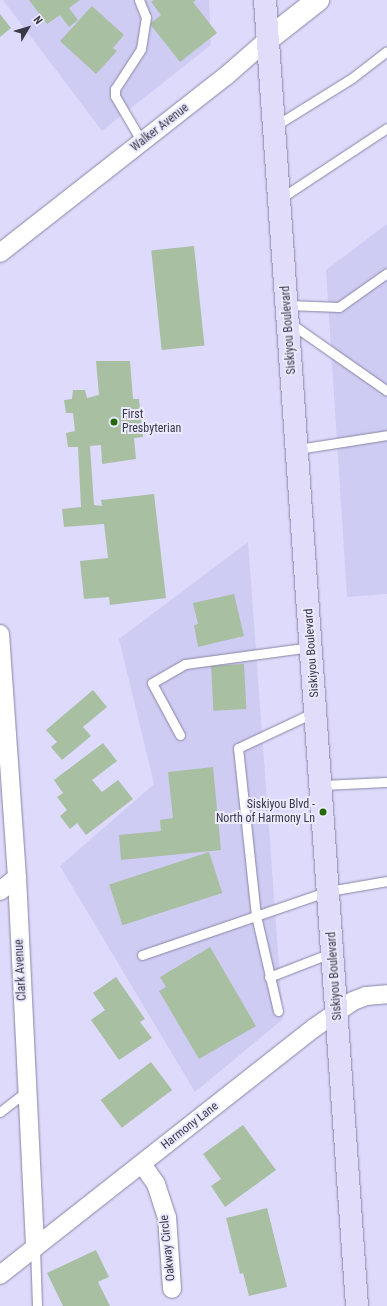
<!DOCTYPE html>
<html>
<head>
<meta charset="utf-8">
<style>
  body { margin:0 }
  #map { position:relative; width:387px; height:1306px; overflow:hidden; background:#dddafc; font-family:"Roboto Condensed",sans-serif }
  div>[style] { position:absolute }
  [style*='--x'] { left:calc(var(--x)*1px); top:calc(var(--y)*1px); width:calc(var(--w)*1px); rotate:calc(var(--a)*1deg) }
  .built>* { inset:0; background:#cfccf4 }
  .building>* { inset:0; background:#a8bfa2; transform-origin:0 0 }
  .roads { filter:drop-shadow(0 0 1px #8885a4) drop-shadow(0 0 1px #8885a4) }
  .service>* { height:9px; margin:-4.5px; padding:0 4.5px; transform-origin:4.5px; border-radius:4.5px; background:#fff }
  .minor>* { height:18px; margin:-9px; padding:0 9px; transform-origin:9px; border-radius:9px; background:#fff }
  .tertiary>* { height:22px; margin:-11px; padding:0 11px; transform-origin:11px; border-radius:11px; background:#fff }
  .secondary>* { height:22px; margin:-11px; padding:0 11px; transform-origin:11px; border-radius:11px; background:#e0dcf9 }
  .dots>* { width:11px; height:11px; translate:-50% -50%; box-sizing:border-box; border:2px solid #ebe9fe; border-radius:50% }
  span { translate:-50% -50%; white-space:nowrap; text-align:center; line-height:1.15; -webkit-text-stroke:4px #ebe9fe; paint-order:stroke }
  .street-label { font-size:12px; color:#3a3946 }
  .poi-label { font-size:12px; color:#3a3946 }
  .left { translate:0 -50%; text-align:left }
  .right { translate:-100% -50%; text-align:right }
  .north { position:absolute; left:8px; top:8px; width:40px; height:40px; -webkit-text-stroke:3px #ebe9fe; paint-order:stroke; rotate:52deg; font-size:11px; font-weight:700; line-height:16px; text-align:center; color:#3a3946 }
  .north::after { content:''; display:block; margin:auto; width:14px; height:18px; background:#3a3946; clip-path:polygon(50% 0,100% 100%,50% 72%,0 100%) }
</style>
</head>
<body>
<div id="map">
  <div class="built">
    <i style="clip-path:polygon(3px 0,209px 0,211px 45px,102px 131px)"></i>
    <i style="clip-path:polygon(387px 224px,387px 594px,347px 597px,326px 270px)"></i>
    <i style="clip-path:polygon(248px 542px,283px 1019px,195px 1092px,60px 866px,154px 784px,119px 639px)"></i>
  </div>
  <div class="building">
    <i style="clip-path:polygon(29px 0,80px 0,69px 8px,78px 20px,69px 27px,60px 15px,47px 24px)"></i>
    <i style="clip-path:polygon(154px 0,196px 0,193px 2px,217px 33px,180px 62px,150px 24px,161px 15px,151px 2px)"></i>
    <i style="clip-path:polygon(92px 6px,124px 35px,113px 48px,117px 51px,96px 74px,60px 41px)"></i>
    <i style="clip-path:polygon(0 14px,11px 28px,0 37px)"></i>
    <i style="left:194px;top:246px;width:100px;height:43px;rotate:84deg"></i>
    <i style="clip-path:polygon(96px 361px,130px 361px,133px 399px,139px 399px,143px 437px,134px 438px,136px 459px,102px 464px,101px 445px,90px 446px,94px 505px,102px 506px,101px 500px,154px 494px,166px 598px,110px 605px,109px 597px,84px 599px,80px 561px,108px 558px,104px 524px,64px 527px,62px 509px,81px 507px,78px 447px,68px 447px,66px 433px,75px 431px,73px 413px,66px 413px,64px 400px,72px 399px,73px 390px,85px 390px,87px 398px,99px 395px)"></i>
    <i style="clip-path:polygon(234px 594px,244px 636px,198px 647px,194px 625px,198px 624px,193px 603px)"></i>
    <i style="left:244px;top:664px;width:45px;height:33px;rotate:87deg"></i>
    <i style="clip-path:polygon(93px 690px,107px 707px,83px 727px,91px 736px,62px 760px,51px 747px,57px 742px,46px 730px)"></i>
    <i style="clip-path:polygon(103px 743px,117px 761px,92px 780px,102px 792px,118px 780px,133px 799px,86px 835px,77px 823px,70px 829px,60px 816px,67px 810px,57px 797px,63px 793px,54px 780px)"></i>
    <i style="clip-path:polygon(213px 767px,221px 850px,121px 860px,119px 835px,161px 831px,160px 820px,173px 818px,168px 772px)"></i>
    <i style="left:209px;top:852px;width:43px;height:105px;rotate:72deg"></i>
    <i style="clip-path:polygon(210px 947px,256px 1026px,199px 1059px,159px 991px,166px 987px,160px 977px)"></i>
    <i style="clip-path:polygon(116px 977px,145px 1019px,140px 1022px,152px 1038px,119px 1060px,91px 1020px,105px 1010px,93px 993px)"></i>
    <i style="left:151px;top:1062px;width:35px;height:63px;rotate:53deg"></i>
    <i style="clip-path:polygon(243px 1125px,276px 1170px,225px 1207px,211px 1186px,221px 1179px,203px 1154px)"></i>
    <i style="clip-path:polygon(267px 1208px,287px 1287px,249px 1296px,243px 1273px,240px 1274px,226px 1218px)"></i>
    <i style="clip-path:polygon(96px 1250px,109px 1277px,98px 1282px,110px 1306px,63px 1306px,47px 1273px)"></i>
  </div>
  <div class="roads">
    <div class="service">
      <i style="--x:139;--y:0;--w:18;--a:68"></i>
      <i style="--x:146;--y:17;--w:32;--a:99"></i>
      <i style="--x:141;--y:49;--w:48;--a:123"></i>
      <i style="--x:115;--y:89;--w:7;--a:90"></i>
      <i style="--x:115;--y:96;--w:53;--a:59.6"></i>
      <i style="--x:275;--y:126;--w:91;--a:-31.9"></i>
      <i style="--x:352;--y:78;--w:44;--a:-37.6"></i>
      <i style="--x:281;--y:198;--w:127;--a:-33.4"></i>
      <i style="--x:288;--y:305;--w:51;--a:2.2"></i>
      <i style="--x:339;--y:307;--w:59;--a:-35.3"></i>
      <i style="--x:290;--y:323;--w:118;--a:35"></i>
      <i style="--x:298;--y:449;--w:90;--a:-8.9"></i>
      <i style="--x:180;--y:735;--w:59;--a:-118.3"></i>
      <i style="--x:152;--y:683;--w:38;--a:-30"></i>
      <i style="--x:185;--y:664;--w:127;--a:-7.7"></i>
      <i style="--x:322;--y:785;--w:65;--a:-2.6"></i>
      <i style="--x:142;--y:955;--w:198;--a:-18.9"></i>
      <i style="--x:329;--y:891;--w:59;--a:-9.8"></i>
      <i style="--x:269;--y:977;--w:66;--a:-21.2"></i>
      <i style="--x:278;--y:1011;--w:98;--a:-103"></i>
      <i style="--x:256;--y:916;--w:169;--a:-96.1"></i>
      <i style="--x:238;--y:748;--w:85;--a:-25.1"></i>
      <i style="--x:0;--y:1112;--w:34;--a:-38"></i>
      <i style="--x:35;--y:1248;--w:58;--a:88"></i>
    </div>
    <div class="minor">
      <i style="--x:0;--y:253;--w:287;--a:-38.1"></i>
      <i style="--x:226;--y:76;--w:55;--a:-41.3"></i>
      <i style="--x:0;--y:634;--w:244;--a:86"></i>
      <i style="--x:17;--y:877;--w:371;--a:87.2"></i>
      <i style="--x:0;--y:891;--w:22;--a:-39"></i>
      <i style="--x:142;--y:1164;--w:24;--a:55"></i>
      <i style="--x:156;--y:1184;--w:35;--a:72"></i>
      <i style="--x:167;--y:1217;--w:72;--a:86"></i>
      <i style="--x:0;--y:1275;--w:400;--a:-38.2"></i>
      <i style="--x:314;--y:1028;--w:47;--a:-34.7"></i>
      <i style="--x:353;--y:1001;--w:14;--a:-21"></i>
      <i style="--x:366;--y:996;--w:21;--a:-5"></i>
    </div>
    <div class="tertiary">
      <i style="--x:267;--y:40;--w:65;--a:-38.1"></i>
    </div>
    <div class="secondary">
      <i style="--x:265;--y:0;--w:1309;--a:85.97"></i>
    </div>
  </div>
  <div class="dots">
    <i style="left:114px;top:422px;background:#236a04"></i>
    <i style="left:323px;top:812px;background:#236a04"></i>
  </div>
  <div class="street-label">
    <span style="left:160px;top:128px;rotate:-38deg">Walker Avenue</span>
    <span style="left:289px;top:330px;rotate:-94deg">Siskiyou Boulevard</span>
    <span style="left:312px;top:653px;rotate:-94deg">Siskiyou Boulevard</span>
    <span style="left:21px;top:970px;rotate:-93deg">Clark Avenue</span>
    <span style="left:335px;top:976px;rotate:-94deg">Siskiyou Boulevard</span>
    <span style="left:190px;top:1126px;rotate:-38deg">Harmony Lane</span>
    <span style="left:168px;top:1248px;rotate:-96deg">Oakway Circle</span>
  </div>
  <div class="poi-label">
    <span class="left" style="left:122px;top:422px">First<br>Presbyterian</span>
    <span class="right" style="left:315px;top:812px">Siskiyou Blvd -<br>North of Harmony Ln</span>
  </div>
  <div class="north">N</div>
</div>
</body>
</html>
